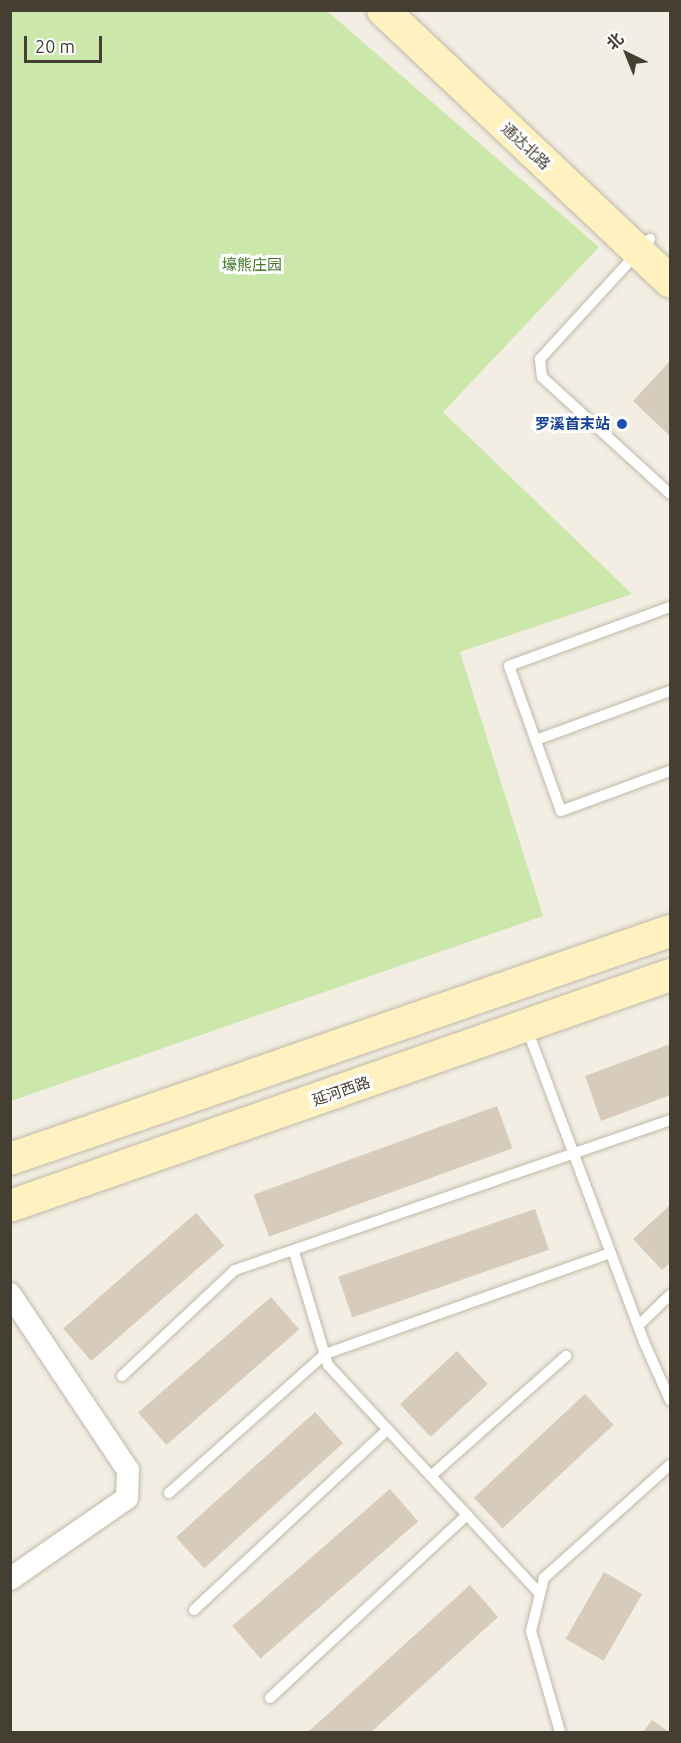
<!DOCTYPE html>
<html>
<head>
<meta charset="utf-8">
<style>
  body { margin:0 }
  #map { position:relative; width:681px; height:1743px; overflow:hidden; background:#f2eee3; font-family:Ubuntu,"Noto Sans SC",sans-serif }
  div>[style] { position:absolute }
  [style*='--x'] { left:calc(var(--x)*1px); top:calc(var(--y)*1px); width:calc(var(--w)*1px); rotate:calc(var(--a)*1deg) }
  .green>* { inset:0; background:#cbe8aa }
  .building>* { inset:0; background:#d7ccbb; transform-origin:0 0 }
  .roads { filter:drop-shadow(0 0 2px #c0b9a8) drop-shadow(0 0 2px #c0b9a8) }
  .lane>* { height:10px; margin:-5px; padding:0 5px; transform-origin:5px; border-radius:5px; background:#fff }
  .street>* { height:22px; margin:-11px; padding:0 11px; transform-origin:11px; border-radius:11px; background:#fff }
  .secondary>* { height:32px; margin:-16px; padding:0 16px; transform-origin:16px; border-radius:16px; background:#fff1c0 }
  .dots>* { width:16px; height:16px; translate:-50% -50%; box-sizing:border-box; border:3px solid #fff; border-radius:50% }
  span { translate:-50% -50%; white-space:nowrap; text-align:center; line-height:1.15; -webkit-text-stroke:6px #fff; paint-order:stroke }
  .street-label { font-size:15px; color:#443e33 }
  .park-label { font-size:15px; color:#437626 }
  .transit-label { font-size:15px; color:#164399; font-weight:700 }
  .right { translate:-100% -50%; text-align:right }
  .frame { position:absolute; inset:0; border:12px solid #443e33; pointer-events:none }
  .north { position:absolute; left:597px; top:24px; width:60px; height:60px; -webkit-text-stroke:4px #fff; paint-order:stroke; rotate:317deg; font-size:16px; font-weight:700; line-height:24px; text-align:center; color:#443e33 }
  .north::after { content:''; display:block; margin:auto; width:21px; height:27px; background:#443e33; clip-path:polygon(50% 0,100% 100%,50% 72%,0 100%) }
  .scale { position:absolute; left:24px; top:36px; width:78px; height:27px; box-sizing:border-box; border:3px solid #443e33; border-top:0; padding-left:8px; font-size:18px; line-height:21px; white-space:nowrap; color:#443e33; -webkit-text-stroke:4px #fff; paint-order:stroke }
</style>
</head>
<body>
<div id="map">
  <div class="green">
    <i style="clip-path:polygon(10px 11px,327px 11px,599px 247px,443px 412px,632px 594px,460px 652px,543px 916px,11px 1101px)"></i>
  </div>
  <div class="building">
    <i style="clip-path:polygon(670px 361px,670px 436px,633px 401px)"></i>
    <i style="clip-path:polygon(670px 1044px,670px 1095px,601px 1121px,585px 1076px)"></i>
    <i style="left:497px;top:1106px;width:45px;height:259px;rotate:70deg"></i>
    <i style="clip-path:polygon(670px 1205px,670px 1263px,662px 1270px,633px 1239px)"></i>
    <i style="left:535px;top:1209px;width:43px;height:208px;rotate:71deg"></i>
    <i style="left:196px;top:1213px;width:43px;height:176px;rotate:49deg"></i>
    <i style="left:271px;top:1297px;width:43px;height:176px;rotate:49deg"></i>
    <i style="left:457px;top:1351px;width:45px;height:78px;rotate:47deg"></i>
    <i style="left:585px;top:1394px;width:42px;height:152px;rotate:47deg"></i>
    <i style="left:315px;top:1412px;width:42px;height:187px;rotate:48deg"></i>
    <i style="left:390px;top:1489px;width:43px;height:209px;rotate:49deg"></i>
    <i style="left:604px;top:1572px;width:44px;height:77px;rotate:30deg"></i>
    <i style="clip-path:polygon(470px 1585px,498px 1617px,371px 1732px,308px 1732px)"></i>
    <i style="clip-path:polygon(652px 1720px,669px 1732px,643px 1732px)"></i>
  </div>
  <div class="roads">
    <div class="lane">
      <i style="--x:650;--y:239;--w:163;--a:132.5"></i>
      <i style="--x:540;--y:359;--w:18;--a:84"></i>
      <i style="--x:542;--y:377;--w:173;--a:42.4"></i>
      <i style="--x:670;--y:607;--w:171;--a:159.9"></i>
      <i style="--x:509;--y:666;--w:154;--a:70.3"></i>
      <i style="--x:561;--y:811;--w:116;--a:-20.2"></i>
      <i style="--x:536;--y:740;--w:143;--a:-20.1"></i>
      <i style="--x:527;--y:1029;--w:334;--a:69.5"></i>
      <i style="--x:644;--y:1342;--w:64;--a:65.9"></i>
      <i style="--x:294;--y:1252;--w:118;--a:73.3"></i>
      <i style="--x:328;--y:1365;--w:312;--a:47.2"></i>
      <i style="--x:638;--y:1326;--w:45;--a:-44.1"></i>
      <i style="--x:122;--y:1376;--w:155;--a:-43.2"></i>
      <i style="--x:235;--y:1270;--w:460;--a:-19"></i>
      <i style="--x:431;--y:1476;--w:181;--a:-41.6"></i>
      <i style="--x:169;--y:1493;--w:209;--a:-41.7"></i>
      <i style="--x:325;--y:1354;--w:303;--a:-19.5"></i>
      <i style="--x:194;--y:1610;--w:265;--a:-43"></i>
      <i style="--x:270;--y:1698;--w:269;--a:-42.9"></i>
      <i style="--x:560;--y:1732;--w:105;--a:-106"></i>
      <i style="--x:531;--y:1631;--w:55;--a:-76.2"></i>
      <i style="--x:544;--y:1578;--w:169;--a:-41.9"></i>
    </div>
    <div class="street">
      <i style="--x:10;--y:1294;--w:212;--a:56.2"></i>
      <i style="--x:128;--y:1470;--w:28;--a:92"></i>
      <i style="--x:127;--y:1498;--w:142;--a:145.3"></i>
    </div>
    <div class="secondary">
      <i style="--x:383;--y:10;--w:395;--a:43.4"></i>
      <i style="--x:10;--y:1159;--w:698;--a:-19.06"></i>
      <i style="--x:10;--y:1206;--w:699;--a:-19.29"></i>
    </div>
  </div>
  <div class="dots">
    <i style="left:622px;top:424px;background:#1a4fb4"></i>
  </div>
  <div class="street-label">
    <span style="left:526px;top:146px;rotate:43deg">通达北路</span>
    <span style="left:341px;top:1091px;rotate:-19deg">延河西路</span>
  </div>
  <div class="park-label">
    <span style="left:252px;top:265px">壕熊庄园</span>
  </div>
  <div class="transit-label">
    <span class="right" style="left:610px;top:424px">罗溪首末站</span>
  </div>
  <div class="frame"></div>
  <div class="north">北</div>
  <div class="scale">20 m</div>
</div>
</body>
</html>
